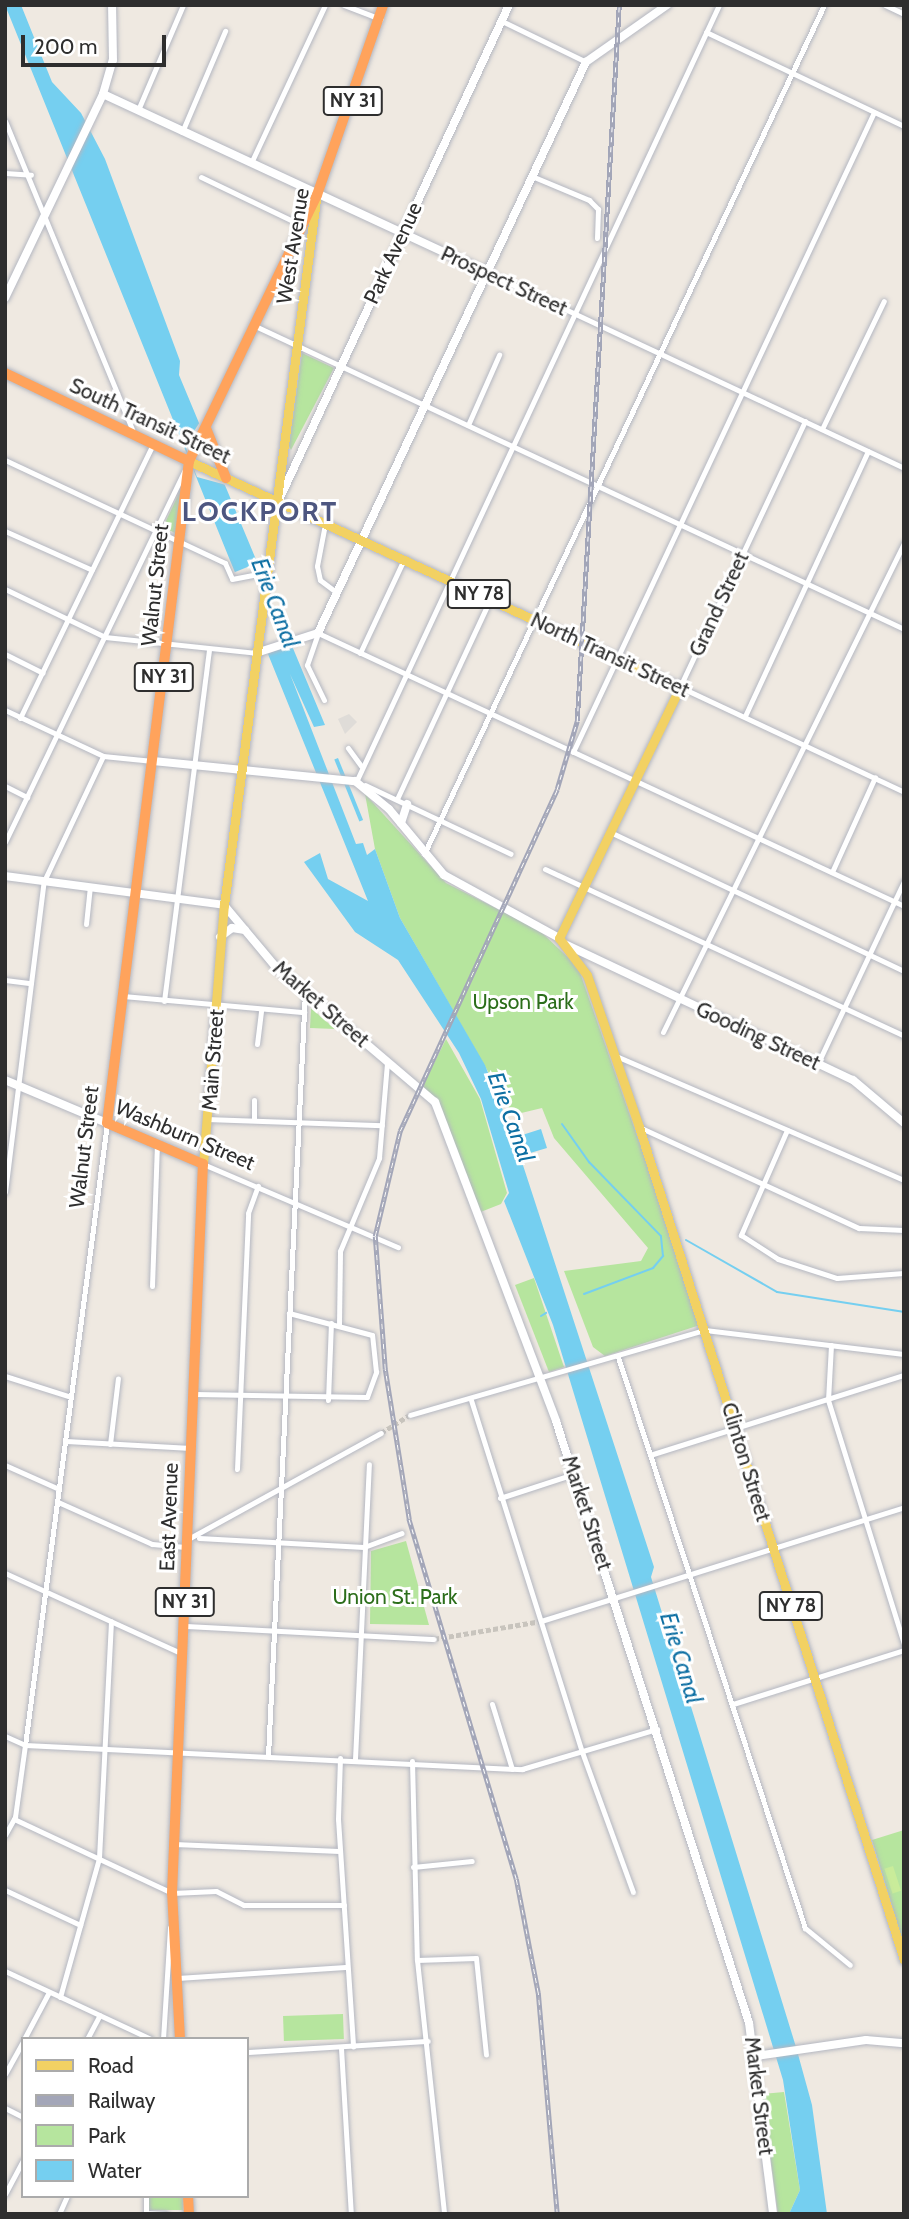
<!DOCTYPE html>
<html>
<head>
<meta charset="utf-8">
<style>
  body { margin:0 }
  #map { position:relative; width:909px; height:2219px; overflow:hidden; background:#efe9e1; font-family:Cabin,sans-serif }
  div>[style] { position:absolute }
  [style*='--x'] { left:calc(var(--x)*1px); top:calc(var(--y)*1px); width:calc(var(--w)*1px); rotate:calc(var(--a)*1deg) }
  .green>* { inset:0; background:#b6e59e; transform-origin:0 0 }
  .pitch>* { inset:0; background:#c9ec9a; transform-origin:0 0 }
  .plaza>* { inset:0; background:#dfdcd8 }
  .water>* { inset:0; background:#75cff0; transform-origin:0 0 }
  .pier>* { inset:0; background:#efe9e1; transform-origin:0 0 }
  .stream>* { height:2px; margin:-1px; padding:0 1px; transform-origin:1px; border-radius:1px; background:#75cff0 }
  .street-tunnel>* { height:5px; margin-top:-2.5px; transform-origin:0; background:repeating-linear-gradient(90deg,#c8c4bd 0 5px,transparent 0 7.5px) }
  .roads { filter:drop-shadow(0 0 2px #b4b7c1) drop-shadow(0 0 2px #b4b7c1) }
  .street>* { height:5px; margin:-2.5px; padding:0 2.5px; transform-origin:2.5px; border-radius:2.5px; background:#fff }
  .secondary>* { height:8px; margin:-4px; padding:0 4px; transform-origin:4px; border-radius:4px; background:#fff }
  .primary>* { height:9px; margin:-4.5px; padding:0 4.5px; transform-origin:4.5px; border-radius:4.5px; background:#f2d163 }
  .highway>* { height:10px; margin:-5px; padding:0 5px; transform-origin:5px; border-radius:5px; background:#ffa35c }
  .rail>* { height:4.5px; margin-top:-2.25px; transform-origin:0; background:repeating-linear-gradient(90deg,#fff 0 5px,#a3a6b8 0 10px); box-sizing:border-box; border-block:2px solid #a3a6b8 }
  span { translate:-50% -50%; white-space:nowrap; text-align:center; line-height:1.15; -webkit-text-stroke:6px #fff; paint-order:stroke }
  .shield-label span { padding:2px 5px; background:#fff; border:2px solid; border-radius:5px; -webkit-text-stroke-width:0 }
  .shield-label { font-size:19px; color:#2e2e2e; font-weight:700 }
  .street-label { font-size:21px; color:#2e2e2e }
  .park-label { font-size:21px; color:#2c6e1b }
  .water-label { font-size:23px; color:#0d6fa3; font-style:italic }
  .district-label { font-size:28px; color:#4d5680; font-weight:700; letter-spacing:2px }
  .frame { position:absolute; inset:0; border:7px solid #2e2e2e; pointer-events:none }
  .legend { position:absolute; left:21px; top:2037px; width:228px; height:161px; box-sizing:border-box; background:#fff; border:2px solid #ababab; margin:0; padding:9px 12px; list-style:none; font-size:21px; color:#2e2e2e }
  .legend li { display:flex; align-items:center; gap:14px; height:35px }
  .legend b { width:35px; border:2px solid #ababab }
  .scale { position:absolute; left:21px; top:35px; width:145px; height:32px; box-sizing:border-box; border:4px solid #2e2e2e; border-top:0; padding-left:9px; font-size:21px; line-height:24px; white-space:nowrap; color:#2e2e2e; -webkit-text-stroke:5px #fff; paint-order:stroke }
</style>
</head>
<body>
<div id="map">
  <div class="green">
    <i style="clip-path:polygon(302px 353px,334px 368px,291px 450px,289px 446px)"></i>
    <i style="clip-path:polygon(181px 489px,176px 531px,175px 533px,163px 527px)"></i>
    <i style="clip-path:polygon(365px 794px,446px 883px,539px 930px,578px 967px,703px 1324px,605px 1356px,593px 1347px,564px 1271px,641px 1261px,648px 1248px,554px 1138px,542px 1108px,513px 1115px,400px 918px,375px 849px)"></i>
    <i style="clip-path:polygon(311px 1008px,335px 1029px,310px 1028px)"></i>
    <i style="clip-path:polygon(446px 1039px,480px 1099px,507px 1193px,501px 1204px,478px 1213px,436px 1101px,421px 1089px)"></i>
    <i style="clip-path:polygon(534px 1278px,564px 1367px,549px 1372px,515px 1285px)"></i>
    <i style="clip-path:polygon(406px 1541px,429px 1625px,370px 1624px,371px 1551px)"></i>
    <i style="clip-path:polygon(904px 1830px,904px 1945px,872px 1840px)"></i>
    <i style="left:343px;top:2014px;width:25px;height:60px;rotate:88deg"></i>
    <i style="clip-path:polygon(784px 2092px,800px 2190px,789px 2214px,778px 2214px,762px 2094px)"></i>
    <i style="left:149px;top:2196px;width:34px;height:14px"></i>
  </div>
  <div class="pitch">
    <i style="left:893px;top:1866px;width:26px;height:9px;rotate:72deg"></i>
  </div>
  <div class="plaza">
    <i style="clip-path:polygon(349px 714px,357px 722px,345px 734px,338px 719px)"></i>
  </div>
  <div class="water">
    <i style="clip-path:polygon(5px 5px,21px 5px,52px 82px,81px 113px,105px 159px,180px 361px,179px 375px,325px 725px,314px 727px,290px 674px,356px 844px,363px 843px,367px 855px,375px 849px,400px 918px,485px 1065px,517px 1146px,516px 1137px,541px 1129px,547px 1148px,520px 1156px,654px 1567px,651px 1577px,796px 2047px,812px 2105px,827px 2214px,789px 2214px,800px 2190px,783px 2080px,553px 1325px,504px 1201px,509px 1193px,481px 1099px,459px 1053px,398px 960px,355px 932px,304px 862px,320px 853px,328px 879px,368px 901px)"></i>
    <i style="left:338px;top:758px;width:67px;height:4px;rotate:68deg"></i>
  </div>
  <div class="pier">
    <i style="clip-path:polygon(202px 419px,230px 486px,197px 477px,185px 445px)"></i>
    <i style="left:260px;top:562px;width:88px;height:28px;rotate:68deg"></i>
  </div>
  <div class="stream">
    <i style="--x:562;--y:1124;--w:47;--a:54.6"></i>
    <i style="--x:589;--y:1162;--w:103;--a:45.8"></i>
    <i style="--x:686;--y:1240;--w:105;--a:29.7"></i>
    <i style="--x:777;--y:1292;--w:129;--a:8.9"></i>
    <i style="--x:584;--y:1294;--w:74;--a:-20.6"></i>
    <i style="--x:653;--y:1268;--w:16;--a:-50"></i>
    <i style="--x:663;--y:1256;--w:20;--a:-96"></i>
    <i style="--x:541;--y:1316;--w:6;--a:-31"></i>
  </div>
  <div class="street-tunnel">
    <i style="--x:381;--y:1433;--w:34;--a:-32"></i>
    <i style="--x:434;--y:1639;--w:109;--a:-9.5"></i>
  </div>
  <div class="roads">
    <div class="street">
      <i style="--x:344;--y:5;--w:39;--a:21"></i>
      <i style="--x:885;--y:5;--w:21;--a:25"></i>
      <i style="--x:502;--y:21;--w:93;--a:26"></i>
      <i style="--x:706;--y:32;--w:219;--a:25.4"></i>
      <i style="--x:138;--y:110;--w:114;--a:-66.8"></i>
      <i style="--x:5;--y:121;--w:336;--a:67.6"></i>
      <i style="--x:182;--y:132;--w:110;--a:-66.9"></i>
      <i style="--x:251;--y:163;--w:174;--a:-64.9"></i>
      <i style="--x:5;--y:173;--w:26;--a:4"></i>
      <i style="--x:201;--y:177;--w:111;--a:25.6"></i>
      <i style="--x:534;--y:177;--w:60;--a:22.7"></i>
      <i style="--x:589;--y:200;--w:13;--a:45"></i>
      <i style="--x:598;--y:209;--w:29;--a:92"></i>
      <i style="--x:488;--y:273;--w:459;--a:25.1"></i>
      <i style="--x:253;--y:325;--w:718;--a:25.03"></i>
      <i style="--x:805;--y:421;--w:294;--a:115.2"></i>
      <i style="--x:680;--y:687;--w:247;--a:25.1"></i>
      <i style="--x:468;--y:425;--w:77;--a:-66.1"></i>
      <i style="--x:822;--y:429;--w:142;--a:-64.2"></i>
      <i style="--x:5;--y:460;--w:243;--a:25.1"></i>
      <i style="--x:225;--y:563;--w:17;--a:66"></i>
      <i style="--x:232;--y:579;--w:37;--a:-11"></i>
      <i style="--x:325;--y:524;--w:43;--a:100.8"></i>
      <i style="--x:317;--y:566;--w:14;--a:78"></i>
      <i style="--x:320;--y:580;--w:20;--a:37"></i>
      <i style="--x:5;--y:531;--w:95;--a:24.1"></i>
      <i style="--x:5;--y:589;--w:111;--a:25.6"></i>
      <i style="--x:105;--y:637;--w:152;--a:6"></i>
      <i style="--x:360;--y:653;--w:104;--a:-64.9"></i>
      <i style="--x:5;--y:654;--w:42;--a:26.6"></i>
      <i style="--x:324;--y:700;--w:39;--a:-116"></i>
      <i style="--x:307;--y:665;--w:34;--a:-71"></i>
      <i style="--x:318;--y:633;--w:646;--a:24.98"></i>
      <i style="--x:5;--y:710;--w:108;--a:25.1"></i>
      <i style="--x:103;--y:756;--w:50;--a:5.7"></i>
      <i style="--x:745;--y:716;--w:292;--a:-65.1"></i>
      <i style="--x:20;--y:718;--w:305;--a:-64.1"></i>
      <i style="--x:348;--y:748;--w:22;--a:54"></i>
      <i style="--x:573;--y:752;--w:707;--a:-64.81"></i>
      <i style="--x:356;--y:782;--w:858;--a:-64.96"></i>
      <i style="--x:365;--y:785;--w:161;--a:25.3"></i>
      <i style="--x:5;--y:786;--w:25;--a:27"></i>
      <i style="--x:397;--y:799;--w:220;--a:-65"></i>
      <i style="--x:610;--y:832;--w:325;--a:25.3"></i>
      <i style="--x:5;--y:842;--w:413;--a:-64.2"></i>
      <i style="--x:424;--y:854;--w:939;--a:-64.77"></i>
      <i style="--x:545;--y:869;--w:396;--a:24.9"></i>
      <i style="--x:832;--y:872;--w:104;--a:-65.6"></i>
      <i style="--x:86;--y:924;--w:36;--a:-84"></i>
      <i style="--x:5;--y:980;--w:26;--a:7"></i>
      <i style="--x:123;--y:996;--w:182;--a:5.1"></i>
      <i style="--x:164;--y:1001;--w:354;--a:-82.7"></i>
      <i style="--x:663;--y:1032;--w:545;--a:-63.76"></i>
      <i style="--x:257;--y:1044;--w:34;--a:-83"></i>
      <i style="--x:616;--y:1056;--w:314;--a:23.3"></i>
      <i style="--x:818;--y:1063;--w:201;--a:-64.7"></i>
      <i style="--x:206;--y:1119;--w:176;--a:2"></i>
      <i style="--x:254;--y:1119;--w:19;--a:-90"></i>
      <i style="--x:639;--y:1127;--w:242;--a:24.7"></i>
      <i style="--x:859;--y:1228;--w:45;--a:2.5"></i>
      <i style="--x:787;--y:1130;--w:115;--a:113.7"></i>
      <i style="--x:741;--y:1235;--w:44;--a:33"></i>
      <i style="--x:778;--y:1259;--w:62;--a:17.9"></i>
      <i style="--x:837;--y:1278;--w:67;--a:-4.3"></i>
      <i style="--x:203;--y:1164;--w:212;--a:23.1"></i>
      <i style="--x:5;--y:1192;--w:313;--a:-82.9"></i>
      <i style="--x:44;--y:881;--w:138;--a:-64.7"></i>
      <i style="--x:152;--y:1286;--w:142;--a:-88"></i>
      <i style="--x:339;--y:1325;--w:74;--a:-89.2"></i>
      <i style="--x:340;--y:1251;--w:101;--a:-67.2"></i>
      <i style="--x:379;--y:1158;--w:96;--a:-85.2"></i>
      <i style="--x:831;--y:1345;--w:55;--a:93.1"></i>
      <i style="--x:828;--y:1400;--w:256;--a:72.7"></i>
      <i style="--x:618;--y:1357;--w:601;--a:71.87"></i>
      <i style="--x:805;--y:1928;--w:58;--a:39.4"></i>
      <i style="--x:5;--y:1376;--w:69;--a:17.7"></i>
      <i style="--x:195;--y:1394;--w:172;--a:1"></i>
      <i style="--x:367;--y:1397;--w:27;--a:-70"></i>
      <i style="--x:376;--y:1372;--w:37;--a:-96"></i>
      <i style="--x:372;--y:1335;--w:86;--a:-165.2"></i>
      <i style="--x:328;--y:1400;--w:77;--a:-87.8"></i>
      <i style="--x:471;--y:1400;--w:369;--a:72.5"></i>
      <i style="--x:582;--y:1752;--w:149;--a:70"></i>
      <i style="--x:410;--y:1415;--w:307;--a:-16.1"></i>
      <i style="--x:705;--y:1330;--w:200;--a:6.9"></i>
      <i style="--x:66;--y:1441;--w:125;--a:3.2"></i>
      <i style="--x:110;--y:1444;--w:66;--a:-83.1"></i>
      <i style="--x:653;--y:1454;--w:263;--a:-17.5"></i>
      <i style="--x:5;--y:1465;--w:59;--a:24"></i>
      <i style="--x:237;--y:1469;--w:256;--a:-87.5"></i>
      <i style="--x:248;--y:1213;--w:29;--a:-70"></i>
      <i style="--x:500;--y:1498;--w:78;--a:-18"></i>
      <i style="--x:58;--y:1502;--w:103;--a:24.1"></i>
      <i style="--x:152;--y:1544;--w:36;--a:5"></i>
      <i style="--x:199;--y:1538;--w:165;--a:3.1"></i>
      <i style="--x:364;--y:1547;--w:40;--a:-20.2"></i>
      <i style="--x:188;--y:1539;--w:220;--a:-28.8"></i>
      <i style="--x:5;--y:1573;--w:196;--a:24.5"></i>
      <i style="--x:541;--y:1621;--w:380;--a:-17.4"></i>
      <i style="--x:184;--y:1626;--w:250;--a:3"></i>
      <i style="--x:492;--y:1704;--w:68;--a:72.9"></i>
      <i style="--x:733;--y:1704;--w:179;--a:-17.5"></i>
      <i style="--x:5;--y:1736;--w:22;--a:24"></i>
      <i style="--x:25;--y:1745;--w:498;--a:2.8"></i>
      <i style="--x:522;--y:1769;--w:141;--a:-16.5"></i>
      <i style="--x:268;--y:1756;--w:765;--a:-87.23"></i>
      <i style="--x:340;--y:1758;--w:61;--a:91.9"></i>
      <i style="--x:338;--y:1819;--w:228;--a:86.2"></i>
      <i style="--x:355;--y:1759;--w:295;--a:-87.3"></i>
      <i style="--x:412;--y:1761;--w:199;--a:88.6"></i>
      <i style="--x:417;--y:1960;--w:255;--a:83.9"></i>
      <i style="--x:14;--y:1819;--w:174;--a:25.1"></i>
      <i style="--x:172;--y:1893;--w:44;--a:-2.6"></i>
      <i style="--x:216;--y:1891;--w:31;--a:27"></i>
      <i style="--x:244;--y:1905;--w:100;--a:0"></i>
      <i style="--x:5;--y:1835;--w:21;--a:-61"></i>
      <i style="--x:15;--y:1817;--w:73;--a:-82.1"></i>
      <i style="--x:25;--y:1745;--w:627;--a:-82.49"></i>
      <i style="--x:174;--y:1844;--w:165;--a:2.4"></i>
      <i style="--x:413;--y:1867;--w:59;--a:-5.8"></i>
      <i style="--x:5;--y:1890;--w:83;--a:25"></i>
      <i style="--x:417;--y:1960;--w:59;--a:-1.9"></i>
      <i style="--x:476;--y:1958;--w:97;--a:84.1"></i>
      <i style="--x:5;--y:1971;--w:161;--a:25"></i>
      <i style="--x:176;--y:1978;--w:171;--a:-3.7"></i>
      <i style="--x:60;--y:1997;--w:144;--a:-74.3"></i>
      <i style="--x:99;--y:1858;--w:237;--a:-87.1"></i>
      <i style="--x:24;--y:2039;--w:53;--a:-62"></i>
      <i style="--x:87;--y:2039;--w:27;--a:-62"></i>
      <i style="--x:163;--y:2039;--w:112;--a:-86.4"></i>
      <i style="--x:341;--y:2048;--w:166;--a:86.6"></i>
      <i style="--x:247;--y:2052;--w:181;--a:-3.5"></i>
      <i style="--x:5;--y:2074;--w:38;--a:-61"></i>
      <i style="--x:5;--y:2108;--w:20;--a:27"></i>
      <i style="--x:5;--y:2194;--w:38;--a:-62"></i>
      <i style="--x:146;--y:2213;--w:20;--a:3"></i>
      <i style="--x:59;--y:2214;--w:20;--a:-66"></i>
      <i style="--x:146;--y:2214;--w:18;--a:-90"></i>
    </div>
    <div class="secondary">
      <i style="--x:103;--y:94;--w:425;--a:24.9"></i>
      <i style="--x:5;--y:298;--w:226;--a:-64.3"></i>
      <i style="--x:103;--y:94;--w:35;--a:-74"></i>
      <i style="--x:113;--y:60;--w:55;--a:-91"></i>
      <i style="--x:278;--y:502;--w:548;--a:-65.07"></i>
      <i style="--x:256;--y:653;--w:65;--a:-17.9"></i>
      <i style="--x:318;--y:633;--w:631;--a:-64.86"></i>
      <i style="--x:586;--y:62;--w:99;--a:-35.1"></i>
      <i style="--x:153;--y:761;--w:203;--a:5.7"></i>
      <i style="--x:355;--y:781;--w:44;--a:39.5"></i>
      <i style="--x:389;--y:809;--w:86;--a:50.2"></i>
      <i style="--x:444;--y:875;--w:131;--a:28.7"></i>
      <i style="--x:401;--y:823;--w:20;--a:-72"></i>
      <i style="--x:5;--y:876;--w:221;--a:7.5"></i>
      <i style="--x:224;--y:905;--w:80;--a:50.1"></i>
      <i style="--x:275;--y:966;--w:210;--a:40.4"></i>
      <i style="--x:435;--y:1102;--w:341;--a:69.2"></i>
      <i style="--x:556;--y:1421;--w:632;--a:72.22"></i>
      <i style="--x:749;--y:2023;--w:193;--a:82.8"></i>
      <i style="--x:220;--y:937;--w:15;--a:-37"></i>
      <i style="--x:232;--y:928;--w:13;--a:9"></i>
      <i style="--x:567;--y:945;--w:316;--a:25.3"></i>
      <i style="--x:853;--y:1080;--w:67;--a:40.1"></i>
      <i style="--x:5;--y:1080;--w:111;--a:22.9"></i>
      <i style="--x:756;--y:2056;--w:111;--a:-8.3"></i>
      <i style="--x:866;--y:2040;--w:38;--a:5"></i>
    </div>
    <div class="primary">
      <i style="--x:189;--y:461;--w:541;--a:24.72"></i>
      <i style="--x:680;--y:687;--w:279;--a:115.7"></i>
      <i style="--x:559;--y:938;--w:46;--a:52.9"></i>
      <i style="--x:587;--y:975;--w:161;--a:71.1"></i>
      <i style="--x:639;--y:1127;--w:874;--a:72.35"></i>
      <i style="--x:203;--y:1164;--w:260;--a:-85.4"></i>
      <i style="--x:224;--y:905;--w:711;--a:-82.57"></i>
    </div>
    <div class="highway">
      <i style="--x:5;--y:373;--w:204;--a:25.6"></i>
      <i style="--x:206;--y:428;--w:54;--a:68.2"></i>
      <i style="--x:180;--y:2039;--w:146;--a:-93.1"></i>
      <i style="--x:172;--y:1893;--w:730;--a:-87.57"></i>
      <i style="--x:203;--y:1164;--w:104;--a:-156.9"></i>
      <i style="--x:107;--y:1123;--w:667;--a:-82.94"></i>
      <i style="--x:189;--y:461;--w:295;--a:-64.3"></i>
      <i style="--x:317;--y:195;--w:201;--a:-70.8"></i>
      <i style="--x:188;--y:2196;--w:18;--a:87"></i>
    </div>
  </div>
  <div class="rail">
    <i style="--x:557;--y:2214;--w:222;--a:-94.9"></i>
    <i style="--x:538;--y:1993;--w:116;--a:-100.9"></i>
    <i style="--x:516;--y:1879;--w:376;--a:-106.6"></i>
    <i style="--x:409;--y:1519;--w:152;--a:-99.1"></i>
    <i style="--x:385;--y:1369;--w:133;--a:-94.3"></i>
    <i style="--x:375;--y:1236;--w:108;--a:-76.6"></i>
    <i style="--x:400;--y:1131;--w:376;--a:-65.3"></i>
    <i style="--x:557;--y:789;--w:71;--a:-73.6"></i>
    <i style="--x:577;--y:721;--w:717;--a:-86.64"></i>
  </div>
  <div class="shield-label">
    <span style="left:353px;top:101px">NY 31</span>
    <span style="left:479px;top:594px">NY 78</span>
    <span style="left:164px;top:677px">NY 31</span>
    <span style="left:185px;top:1602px">NY 31</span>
    <span style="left:791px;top:1606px">NY 78</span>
  </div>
  <div class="street-label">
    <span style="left:293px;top:246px;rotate:-81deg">West Avenue</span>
    <span style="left:393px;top:253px;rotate:-65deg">Park Avenue</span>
    <span style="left:504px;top:281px;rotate:25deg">Prospect Street</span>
    <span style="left:150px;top:421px;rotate:25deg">South Transit Street</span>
    <span style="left:155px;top:585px;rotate:-84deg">Walnut Street</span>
    <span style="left:719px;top:604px;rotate:-65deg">Grand Street</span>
    <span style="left:610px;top:655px;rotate:25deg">North Transit Street</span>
    <span style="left:321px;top:1004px;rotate:41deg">Market Street</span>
    <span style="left:758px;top:1036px;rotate:25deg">Gooding Street</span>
    <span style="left:213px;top:1060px;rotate:-86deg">Main Street</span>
    <span style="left:185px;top:1135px;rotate:23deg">Washburn Street</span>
    <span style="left:84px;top:1147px;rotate:-83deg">Walnut Street</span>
    <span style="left:746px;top:1462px;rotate:73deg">Clinton Street</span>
    <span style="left:587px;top:1513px;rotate:72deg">Market Street</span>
    <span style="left:169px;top:1517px;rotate:-88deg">East Avenue</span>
    <span style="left:759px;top:2096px;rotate:83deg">Market Street</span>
  </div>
  <div class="park-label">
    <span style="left:523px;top:1002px">Upson Park</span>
    <span style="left:395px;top:1597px">Union St. Park</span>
  </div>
  <div class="water-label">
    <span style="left:275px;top:603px;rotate:69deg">Erie Canal</span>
    <span style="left:511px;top:1117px;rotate:70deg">Erie Canal</span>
    <span style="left:681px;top:1658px;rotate:73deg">Erie Canal</span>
  </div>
  <div class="district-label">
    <span style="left:260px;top:511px">LOCKPORT</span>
  </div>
  <div class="frame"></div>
  <ul class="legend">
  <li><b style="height:9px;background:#f2d163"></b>Road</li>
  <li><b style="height:9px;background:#a3a6b8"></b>Railway</li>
  <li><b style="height:19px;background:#b6e59e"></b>Park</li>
  <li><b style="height:19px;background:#75cff0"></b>Water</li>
  </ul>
  <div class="scale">200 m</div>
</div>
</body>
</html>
